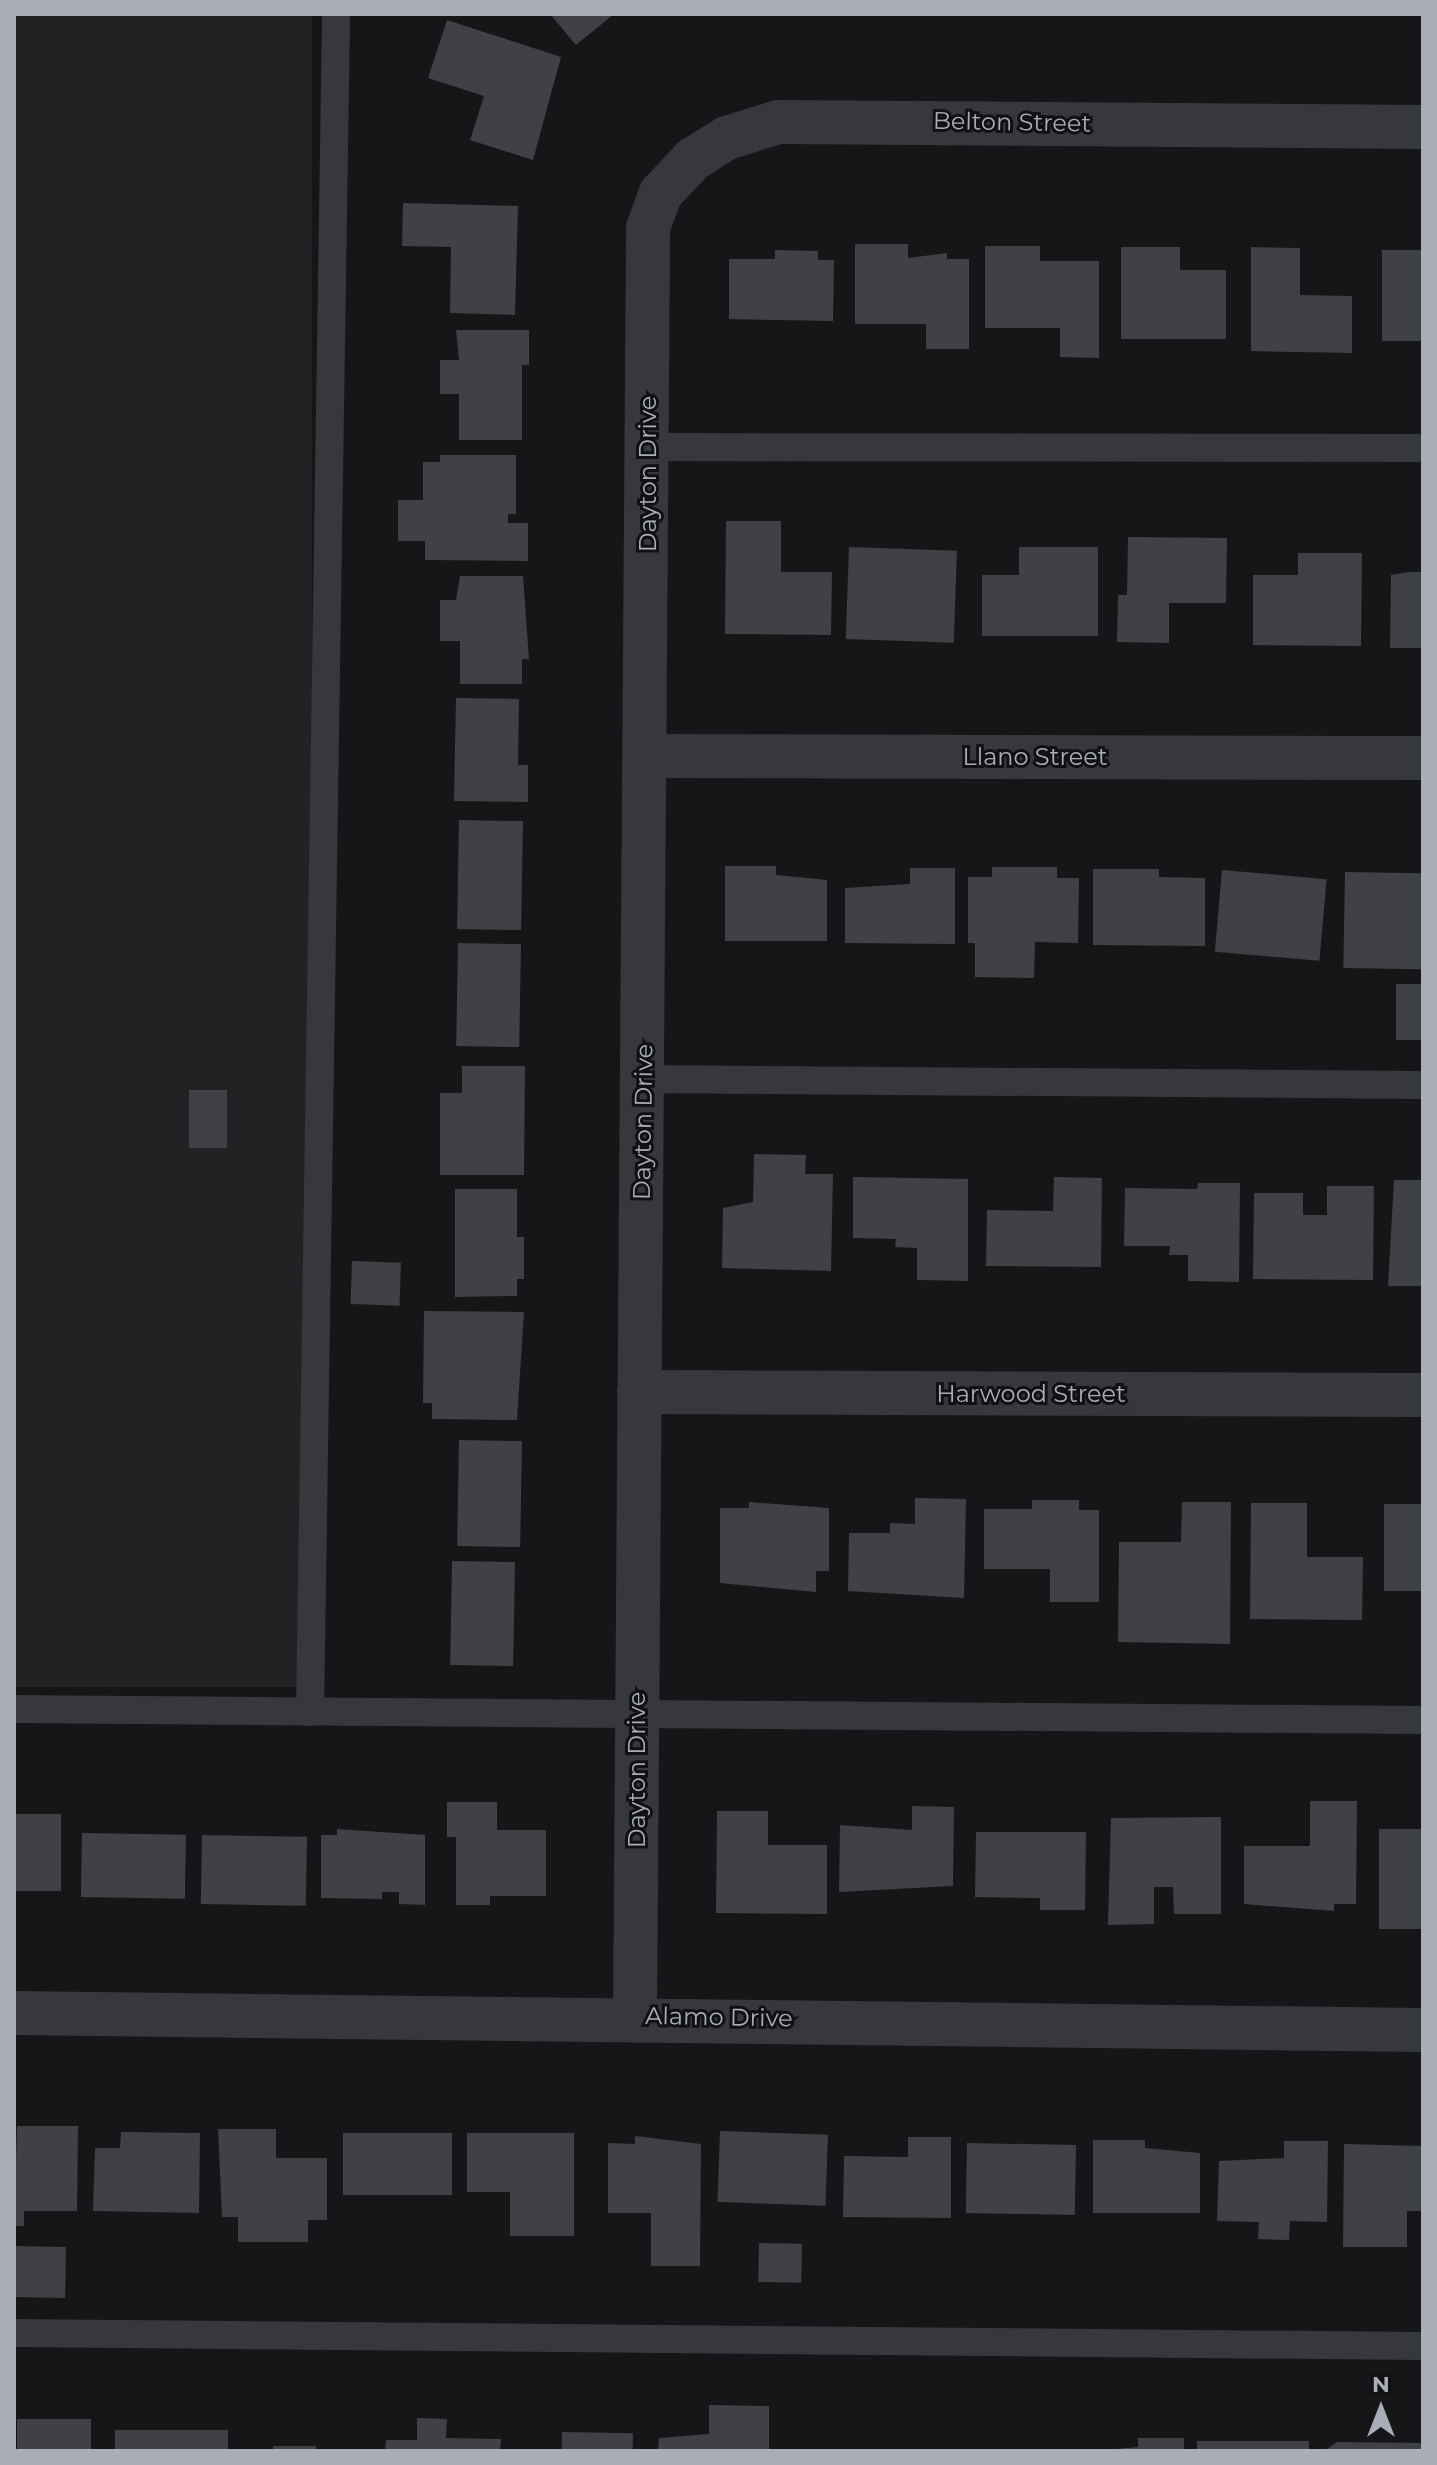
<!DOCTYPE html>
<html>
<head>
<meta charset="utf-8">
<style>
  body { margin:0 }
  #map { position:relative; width:1437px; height:2465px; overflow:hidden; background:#161618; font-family:Montserrat,sans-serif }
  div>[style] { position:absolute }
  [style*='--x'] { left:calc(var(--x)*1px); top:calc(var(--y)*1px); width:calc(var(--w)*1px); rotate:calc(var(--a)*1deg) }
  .built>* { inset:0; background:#222225; transform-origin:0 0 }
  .building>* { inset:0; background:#404145; transform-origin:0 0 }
  .lane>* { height:28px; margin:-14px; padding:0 14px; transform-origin:14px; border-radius:14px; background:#37383d }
  .street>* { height:44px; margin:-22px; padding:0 22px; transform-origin:22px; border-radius:22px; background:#37383d }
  span { translate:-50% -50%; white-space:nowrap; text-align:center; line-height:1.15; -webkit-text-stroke:6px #111113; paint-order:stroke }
  .street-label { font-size:24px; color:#a8adb8 }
  .frame { position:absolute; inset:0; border:16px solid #a8adb8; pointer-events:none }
  .north { position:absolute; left:1341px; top:2369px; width:80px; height:80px; -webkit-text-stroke:6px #111113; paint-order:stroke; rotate:0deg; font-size:22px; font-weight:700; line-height:32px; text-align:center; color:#a8adb8 }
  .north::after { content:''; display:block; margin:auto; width:28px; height:36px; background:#a8adb8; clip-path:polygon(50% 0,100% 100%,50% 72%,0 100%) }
</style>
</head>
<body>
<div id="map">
  <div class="built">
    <i style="left:14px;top:14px;width:298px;height:1673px"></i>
  </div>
  <div class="building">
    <i style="clip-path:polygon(550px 14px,614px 14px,576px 45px)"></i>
    <i style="clip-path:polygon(447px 20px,561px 57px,533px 160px,470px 140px,484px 96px,428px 78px)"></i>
    <i style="clip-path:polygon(403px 203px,518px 206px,515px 315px,450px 313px,451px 247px,402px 246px)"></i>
    <i style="clip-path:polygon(855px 244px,908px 244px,908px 258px,947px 253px,947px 259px,969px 259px,969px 349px,926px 349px,926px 324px,855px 324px)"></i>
    <i style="clip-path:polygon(985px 246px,1040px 246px,1040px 261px,1099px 261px,1099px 358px,1060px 357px,1060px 328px,985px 328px)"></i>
    <i style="clip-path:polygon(1121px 247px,1180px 247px,1180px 270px,1226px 270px,1226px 339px,1121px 339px)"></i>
    <i style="clip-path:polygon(1251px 247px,1300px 248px,1300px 295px,1352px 296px,1352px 353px,1251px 351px)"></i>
    <i style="clip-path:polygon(775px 250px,818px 251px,818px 260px,834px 260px,833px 321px,729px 319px,729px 259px,775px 259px)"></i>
    <i style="left:1382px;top:250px;width:41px;height:91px"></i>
    <i style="clip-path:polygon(456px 330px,529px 330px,529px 365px,522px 365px,522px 440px,459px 440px,459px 394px,440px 394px,440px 360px,459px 360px)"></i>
    <i style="clip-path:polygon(440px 455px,516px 455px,516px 514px,508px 514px,508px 523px,528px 523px,528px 561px,425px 560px,425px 541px,398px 541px,398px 500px,423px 500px,423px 462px,440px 462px)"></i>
    <i style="clip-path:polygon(726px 521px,781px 521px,781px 572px,832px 572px,831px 635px,725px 634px)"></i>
    <i style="clip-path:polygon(1128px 537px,1227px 538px,1226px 603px,1169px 603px,1169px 643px,1117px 642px,1118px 595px,1127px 595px)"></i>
    <i style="left:849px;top:547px;width:108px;height:92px;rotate:2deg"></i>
    <i style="clip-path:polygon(1019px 547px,1098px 547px,1098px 636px,982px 636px,982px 575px,1019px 575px)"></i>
    <i style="clip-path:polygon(1298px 553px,1362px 553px,1361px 646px,1253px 645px,1253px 575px,1298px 575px)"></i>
    <i style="clip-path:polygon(1409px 572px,1423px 572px,1423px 648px,1390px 648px,1391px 575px)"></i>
    <i style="clip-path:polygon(460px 576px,523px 576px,529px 659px,522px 659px,522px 684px,460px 684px,460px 641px,440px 641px,440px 600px,456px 600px)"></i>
    <i style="clip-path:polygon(456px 698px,519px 699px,518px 765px,528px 765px,528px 802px,454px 801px)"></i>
    <i style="left:459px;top:820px;width:64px;height:109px;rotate:1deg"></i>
    <i style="clip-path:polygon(725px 866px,776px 866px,776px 875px,827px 880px,827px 941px,725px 941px)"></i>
    <i style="clip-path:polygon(992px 867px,1057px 867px,1057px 878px,1079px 878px,1078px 943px,1035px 942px,1034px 978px,975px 977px,975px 943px,968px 943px,968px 877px,992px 877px)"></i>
    <i style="clip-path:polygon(910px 868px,955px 868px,955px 944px,845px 943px,845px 888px,910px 884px)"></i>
    <i style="clip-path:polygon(1093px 869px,1159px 869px,1159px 877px,1205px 878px,1205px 946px,1093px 945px)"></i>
    <i style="left:1222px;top:870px;width:105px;height:82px;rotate:5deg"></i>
    <i style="left:1345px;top:872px;width:78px;height:96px;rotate:1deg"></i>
    <i style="left:458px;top:943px;width:63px;height:103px;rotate:1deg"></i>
    <i style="left:1396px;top:984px;width:27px;height:56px"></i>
    <i style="clip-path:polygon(462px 1066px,525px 1066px,524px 1175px,440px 1175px,440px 1093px,462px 1093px)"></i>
    <i style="left:189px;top:1090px;width:38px;height:58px"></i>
    <i style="clip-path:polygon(754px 1154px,806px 1155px,805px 1174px,833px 1174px,831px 1271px,722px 1268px,723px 1208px,753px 1202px)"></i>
    <i style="clip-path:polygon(853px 1177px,968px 1179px,968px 1281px,917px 1280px,917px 1248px,895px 1247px,896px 1239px,853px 1238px)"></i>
    <i style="clip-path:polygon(1054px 1177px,1102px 1178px,1101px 1267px,986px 1266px,987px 1210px,1053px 1211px)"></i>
    <i style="clip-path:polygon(1394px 1180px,1423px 1180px,1423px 1286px,1388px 1286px)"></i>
    <i style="clip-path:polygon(1198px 1183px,1240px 1183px,1239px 1282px,1188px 1281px,1188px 1255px,1169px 1255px,1170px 1246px,1124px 1246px,1125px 1188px,1197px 1189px)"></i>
    <i style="clip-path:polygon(1327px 1186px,1374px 1186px,1373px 1280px,1253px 1279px,1254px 1193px,1303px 1193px,1303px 1215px,1327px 1215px)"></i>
    <i style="clip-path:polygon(455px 1189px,517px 1189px,517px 1237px,524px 1237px,524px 1279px,517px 1279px,517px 1296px,455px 1297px)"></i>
    <i style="left:352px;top:1261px;width:49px;height:43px;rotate:2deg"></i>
    <i style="clip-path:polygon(424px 1311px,524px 1312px,517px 1420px,432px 1419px,432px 1403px,423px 1403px)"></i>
    <i style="left:459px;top:1440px;width:63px;height:106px;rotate:1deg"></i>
    <i style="clip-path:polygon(915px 1498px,966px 1499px,964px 1598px,848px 1591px,849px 1533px,890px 1533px,890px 1523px,915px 1524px)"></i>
    <i style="clip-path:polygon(1032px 1500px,1079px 1500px,1079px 1510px,1099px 1510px,1099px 1602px,1050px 1602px,1050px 1569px,984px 1569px,984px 1509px,1032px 1509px)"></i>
    <i style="clip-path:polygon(749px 1502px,829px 1508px,829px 1571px,816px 1571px,816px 1592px,720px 1583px,720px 1508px,749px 1508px)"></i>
    <i style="clip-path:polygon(1182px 1502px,1231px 1502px,1230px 1644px,1118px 1642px,1119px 1542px,1181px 1542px)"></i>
    <i style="clip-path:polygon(1251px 1503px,1307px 1503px,1307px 1557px,1363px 1557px,1362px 1620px,1250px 1619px)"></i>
    <i style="left:1384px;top:1504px;width:39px;height:87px"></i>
    <i style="left:452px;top:1561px;width:63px;height:104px;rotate:1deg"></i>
    <i style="clip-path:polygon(1310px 1801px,1357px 1801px,1356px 1904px,1334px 1904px,1334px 1911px,1244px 1904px,1244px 1846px,1310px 1846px)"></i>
    <i style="clip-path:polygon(447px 1802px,497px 1802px,497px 1830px,546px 1830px,546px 1896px,490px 1896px,490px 1905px,456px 1905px,456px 1837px,447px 1837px)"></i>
    <i style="clip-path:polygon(912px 1806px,954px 1807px,953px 1886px,839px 1892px,840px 1825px,912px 1830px)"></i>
    <i style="clip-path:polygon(717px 1811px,768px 1811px,768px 1845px,827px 1845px,827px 1914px,716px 1913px)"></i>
    <i style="left:14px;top:1814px;width:47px;height:77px"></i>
    <i style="clip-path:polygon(1221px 1817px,1221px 1914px,1174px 1914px,1173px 1887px,1154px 1887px,1154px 1924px,1108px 1925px,1111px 1818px)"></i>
    <i style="clip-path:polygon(337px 1829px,425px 1835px,425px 1905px,399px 1904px,399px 1892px,382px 1892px,382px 1899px,321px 1898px,321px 1835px,337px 1835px)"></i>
    <i style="left:1379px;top:1829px;width:44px;height:100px"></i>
    <i style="clip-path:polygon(976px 1832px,1086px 1832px,1085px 1910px,1040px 1910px,1040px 1898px,975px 1897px)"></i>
    <i style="left:82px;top:1833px;width:104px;height:64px;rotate:1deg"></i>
    <i style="left:202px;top:1835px;width:105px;height:69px;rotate:1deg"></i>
    <i style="clip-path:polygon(17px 2126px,78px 2126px,77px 2211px,24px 2211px,24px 2226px,14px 2226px)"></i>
    <i style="clip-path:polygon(218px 2129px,276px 2129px,276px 2158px,327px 2158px,327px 2220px,308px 2220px,308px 2242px,238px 2242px,238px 2217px,222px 2217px)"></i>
    <i style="left:720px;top:2131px;width:108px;height:71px;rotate:2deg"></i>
    <i style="clip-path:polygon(121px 2132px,200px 2133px,199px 2213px,93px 2211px,95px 2148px,120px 2148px)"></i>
    <i style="left:343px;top:2133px;width:109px;height:62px"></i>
    <i style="clip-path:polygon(467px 2133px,574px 2133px,574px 2236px,510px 2236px,510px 2192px,467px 2192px)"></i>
    <i style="clip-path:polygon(635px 2136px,701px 2144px,700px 2266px,651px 2266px,651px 2213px,608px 2213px,608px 2143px,635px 2144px)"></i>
    <i style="clip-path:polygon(908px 2137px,951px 2137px,951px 2218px,843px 2217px,844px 2156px,908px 2157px)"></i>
    <i style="clip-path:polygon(1093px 2140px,1145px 2140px,1145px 2148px,1200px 2153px,1200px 2213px,1093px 2213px)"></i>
    <i style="clip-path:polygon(1284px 2141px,1328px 2141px,1327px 2222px,1290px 2221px,1289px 2240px,1258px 2239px,1259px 2222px,1217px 2221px,1219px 2161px,1284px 2158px)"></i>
    <i style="left:967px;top:2143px;width:109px;height:70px;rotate:1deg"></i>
    <i style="clip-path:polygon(1344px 2144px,1423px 2146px,1423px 2211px,1407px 2211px,1407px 2247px,1343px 2247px)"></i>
    <i style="left:759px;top:2243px;width:43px;height:39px;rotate:1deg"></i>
    <i style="left:14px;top:2246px;width:52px;height:51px;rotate:1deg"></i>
    <i style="clip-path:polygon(709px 2405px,769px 2406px,769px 2451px,658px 2451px,659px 2438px,709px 2434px)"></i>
    <i style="clip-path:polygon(417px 2418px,447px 2419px,446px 2438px,501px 2439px,500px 2451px,385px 2451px,386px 2440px,417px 2440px)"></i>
    <i style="left:17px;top:2419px;width:74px;height:32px"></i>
    <i style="left:228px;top:2430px;width:21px;height:113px;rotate:90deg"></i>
    <i style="left:562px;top:2432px;width:71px;height:19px;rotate:1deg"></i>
    <i style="clip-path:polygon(1138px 2438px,1184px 2438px,1184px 2451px,1096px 2451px,1138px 2447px)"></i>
    <i style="left:1197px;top:2441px;width:112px;height:10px"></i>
    <i style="clip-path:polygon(1337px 2442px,1423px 2443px,1423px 2451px,1324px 2451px)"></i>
    <i style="left:273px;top:2446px;width:43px;height:5px"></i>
  </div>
  <div class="lane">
    <i style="--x:648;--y:447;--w:775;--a:0.07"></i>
    <i style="--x:643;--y:1079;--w:780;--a:0.44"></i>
    <i style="--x:14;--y:1709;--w:1409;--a:0.45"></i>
    <i style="--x:310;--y:1712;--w:1698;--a:-89.12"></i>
    <i style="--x:14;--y:2333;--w:1409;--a:0.53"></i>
  </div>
  <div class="street">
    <i style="--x:648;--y:756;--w:775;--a:0.15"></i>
    <i style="--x:639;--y:1392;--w:784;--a:0.22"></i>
    <i style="--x:14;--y:2013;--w:1409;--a:0.69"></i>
    <i style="--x:635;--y:2016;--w:1788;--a:-89.58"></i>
    <i style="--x:648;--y:228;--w:37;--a:-70"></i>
    <i style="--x:661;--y:193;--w:47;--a:-46.7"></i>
    <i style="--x:693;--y:159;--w:40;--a:-32"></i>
    <i style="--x:727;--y:138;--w:53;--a:-17.4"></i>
    <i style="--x:778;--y:122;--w:645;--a:0.44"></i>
  </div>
  <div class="street-label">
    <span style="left:1012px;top:122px;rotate:1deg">Belton Street</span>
    <span style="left:648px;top:474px;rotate:-90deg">Dayton Drive</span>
    <span style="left:1035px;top:757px">Llano Street</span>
    <span style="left:643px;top:1122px;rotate:-89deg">Dayton Drive</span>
    <span style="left:1031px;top:1394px">Harwood Street</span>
    <span style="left:637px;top:1770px;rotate:-90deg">Dayton Drive</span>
    <span style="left:719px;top:2017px;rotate:1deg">Alamo Drive</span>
  </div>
  <div class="frame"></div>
  <div class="north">N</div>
</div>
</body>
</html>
